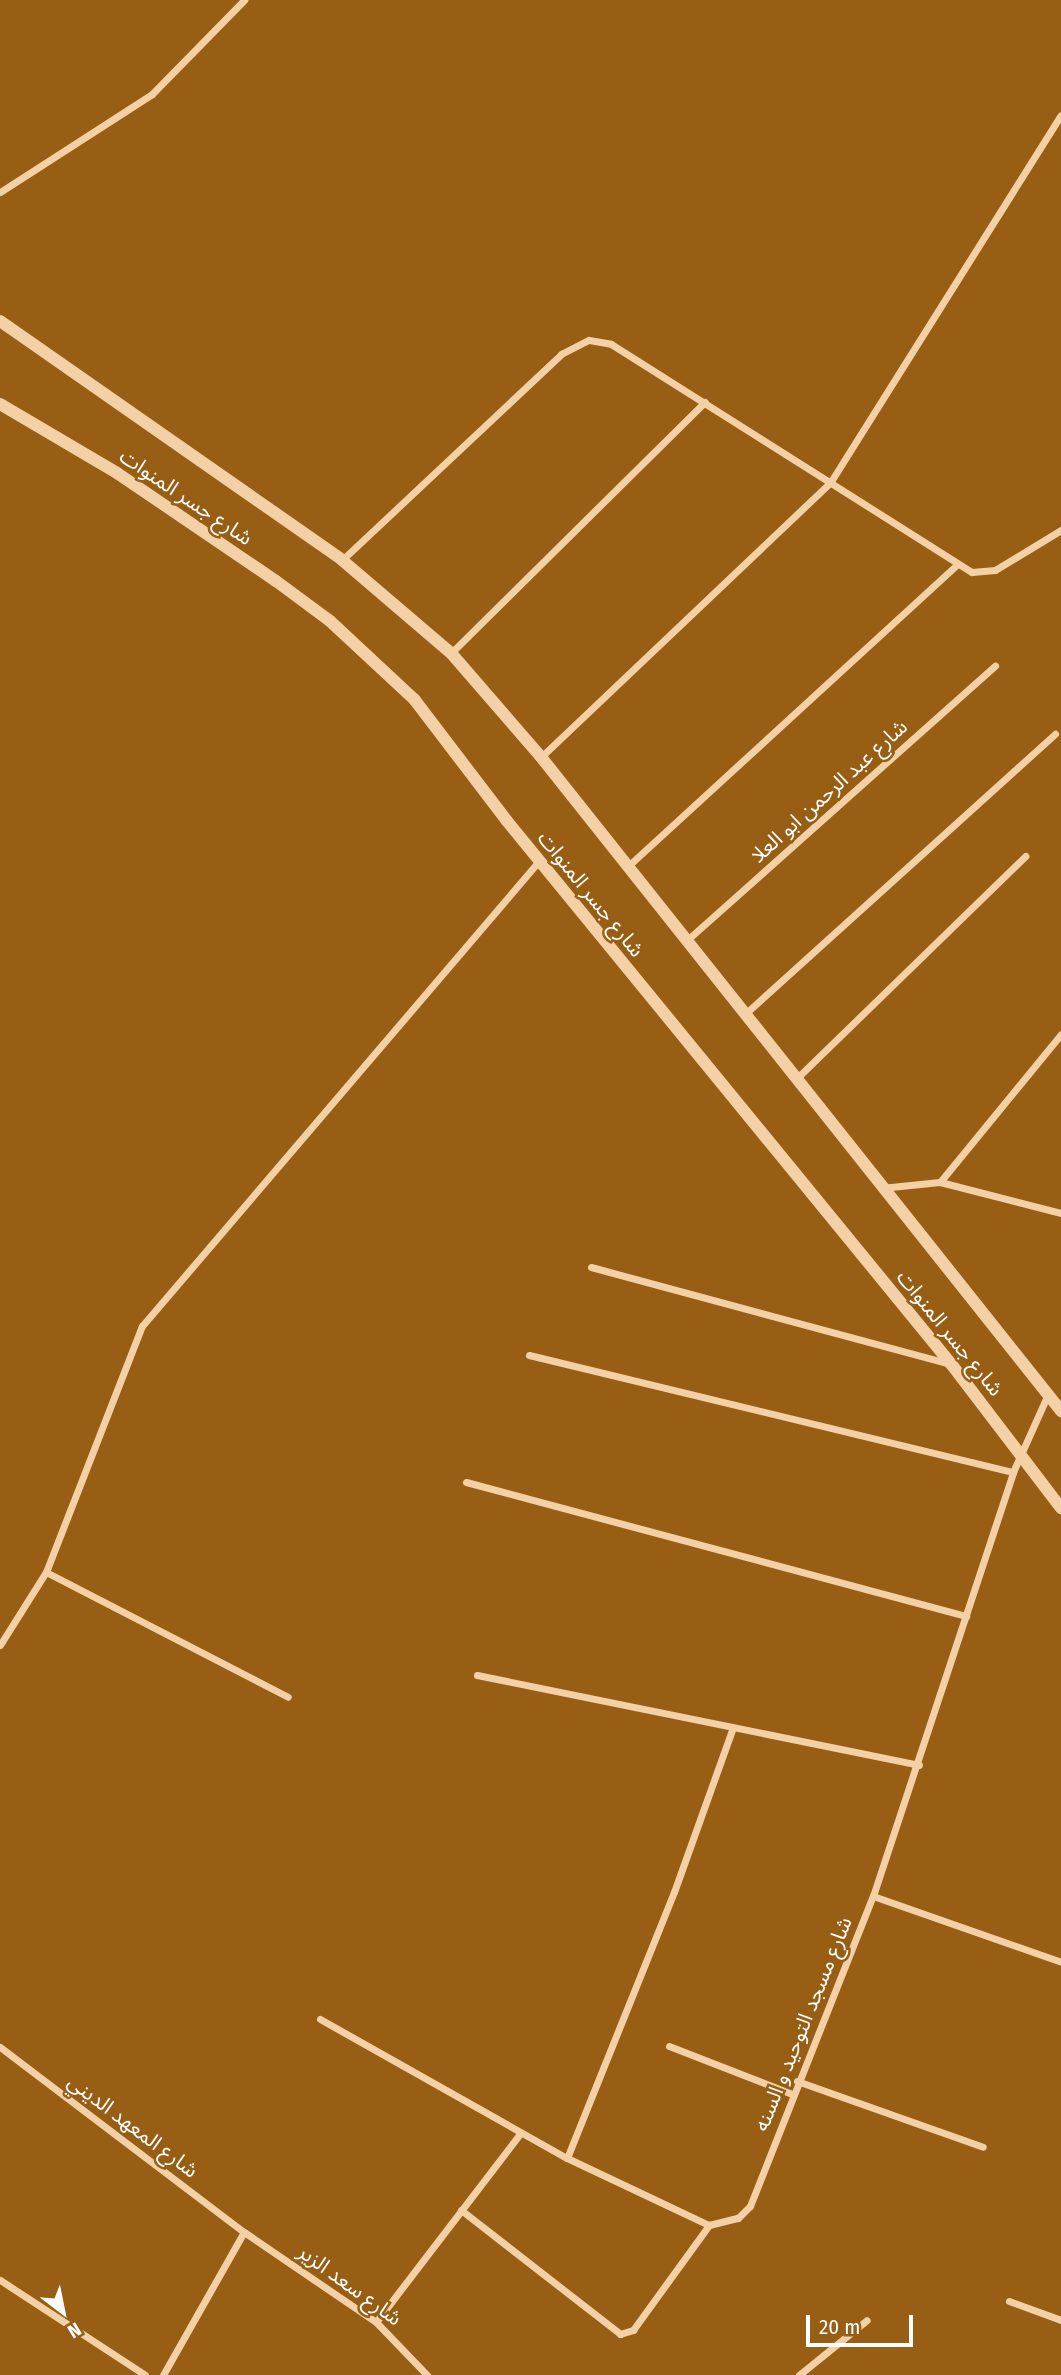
<!DOCTYPE html>
<html>
<head>
<meta charset="utf-8">
<style>
  body { margin:0 }
  #map { position:relative; width:1061px; height:2375px; overflow:hidden; background:#975e14; font-family:"Fira Sans Condensed","Noto Sans Arabic",sans-serif }
  div>[style] { position:absolute }
  [style*='--x'] { left:calc(var(--x)*1px); top:calc(var(--y)*1px); width:calc(var(--w)*1px); rotate:calc(var(--a)*1deg) }
  .minor>* { height:7px; margin:-3.5px; padding:0 3.5px; transform-origin:3.5px; border-radius:3.5px; background:#f3d0a5 }
  .tertiary>* { height:12px; margin:-6px; padding:0 6px; transform-origin:6px; border-radius:6px; background:#f3d0a5 }
  span { translate:-50% -50%; white-space:nowrap; text-align:center; line-height:1.15; -webkit-text-stroke:5px #975e14; paint-order:stroke }
  .street-label { font-size:21px; color:#fff }
  .north { position:absolute; left:28px; top:2277px; width:70px; height:70px; -webkit-text-stroke:5px #975e14; paint-order:stroke; rotate:148deg; font-size:19px; font-weight:700; line-height:28px; text-align:center; color:#fff }
  .north::after { content:''; display:block; margin:auto; width:24px; height:32px; background:#fff; clip-path:polygon(50% 0,100% 100%,50% 72%,0 100%) }
  .scale { position:absolute; left:806px; top:2315px; width:107px; height:32px; box-sizing:border-box; border:4px solid #fff; border-top:0; padding-left:9px; font-size:21px; line-height:24px; white-space:nowrap; color:#fff; -webkit-text-stroke:5px #975e14; paint-order:stroke }
</style>
</head>
<body>
<div id="map">
  <div class="minor">
    <i style="--x:0;--y:192;--w:181;--a:-32.8"></i>
    <i style="--x:152;--y:94;--w:132;--a:-45.6"></i>
    <i style="--x:342;--y:560;--w:301;--a:-43.2"></i>
    <i style="--x:561;--y:354;--w:31;--a:-27"></i>
    <i style="--x:589;--y:340;--w:22;--a:10"></i>
    <i style="--x:611;--y:344;--w:427;--a:32.3"></i>
    <i style="--x:972;--y:572;--w:23;--a:-5"></i>
    <i style="--x:995;--y:570;--w:77;--a:-31.2"></i>
    <i style="--x:451;--y:653;--w:357;--a:-44.7"></i>
    <i style="--x:541;--y:757;--w:398;--a:-43.5"></i>
    <i style="--x:830;--y:483;--w:434;--a:-57.9"></i>
    <i style="--x:627;--y:867;--w:447;--a:-42.5"></i>
    <i style="--x:686;--y:941;--w:414;--a:-41.7"></i>
    <i style="--x:745;--y:1014;--w:418;--a:-42.1"></i>
    <i style="--x:796;--y:1079;--w:320;--a:-44.2"></i>
    <i style="--x:940;--y:1182;--w:191;--a:-50.7"></i>
    <i style="--x:881;--y:1188;--w:59;--a:-5.8"></i>
    <i style="--x:940;--y:1182;--w:125;--a:14.4"></i>
    <i style="--x:591;--y:1267;--w:370;--a:15.1"></i>
    <i style="--x:529;--y:1355;--w:498;--a:13.6"></i>
    <i style="--x:466;--y:1482;--w:518;--a:15"></i>
    <i style="--x:46;--y:1572;--w:272;--a:27.3"></i>
    <i style="--x:0;--y:1645;--w:86;--a:-57.8"></i>
    <i style="--x:46;--y:1572;--w:264;--a:-68.7"></i>
    <i style="--x:142;--y:1326;--w:611;--a:-49.51"></i>
    <i style="--x:477;--y:1675;--w:451;--a:11.5"></i>
    <i style="--x:873;--y:1896;--w:199;--a:19.3"></i>
    <i style="--x:320;--y:2019;--w:283;--a:29.4"></i>
    <i style="--x:567;--y:2158;--w:157;--a:25.3"></i>
    <i style="--x:709;--y:2225;--w:30;--a:-14"></i>
    <i style="--x:738;--y:2218;--w:17;--a:-45"></i>
    <i style="--x:750;--y:2206;--w:334;--a:-68.4"></i>
    <i style="--x:873;--y:1896;--w:447;--a:-71.7"></i>
    <i style="--x:1013;--y:1472;--w:85;--a:-65.8"></i>
    <i style="--x:669;--y:2046;--w:132;--a:21.3"></i>
    <i style="--x:0;--y:2047;--w:306;--a:37.2"></i>
    <i style="--x:244;--y:2232;--w:160;--a:34.3"></i>
    <i style="--x:376;--y:2322;--w:74;--a:46.1"></i>
    <i style="--x:797;--y:2081;--w:197;--a:19.5"></i>
    <i style="--x:567;--y:2158;--w:287;--a:-68.1"></i>
    <i style="--x:674;--y:1892;--w:175;--a:-70.3"></i>
    <i style="--x:461;--y:2210;--w:202;--a:37.9"></i>
    <i style="--x:620;--y:2334;--w:14;--a:-17"></i>
    <i style="--x:633;--y:2330;--w:130;--a:-54.1"></i>
    <i style="--x:0;--y:2280;--w:173;--a:33.2"></i>
    <i style="--x:1009;--y:2301;--w:55;--a:20.1"></i>
    <i style="--x:376;--y:2322;--w:235;--a:-52.6"></i>
    <i style="--x:163;--y:2375;--w:164;--a:-60.5"></i>
    <i style="--x:799;--y:2375;--w:87;--a:-39"></i>
  </div>
  <div class="tertiary">
    <i style="--x:0;--y:321;--w:417;--a:34.9"></i>
    <i style="--x:342;--y:560;--w:143;--a:40.5"></i>
    <i style="--x:451;--y:653;--w:138;--a:49.1"></i>
    <i style="--x:541;--y:757;--w:836;--a:51.51"></i>
    <i style="--x:0;--y:404;--w:136;--a:30.5"></i>
    <i style="--x:117;--y:473;--w:192;--a:34.2"></i>
    <i style="--x:276;--y:581;--w:67;--a:36.5"></i>
    <i style="--x:330;--y:621;--w:115;--a:42.9"></i>
    <i style="--x:414;--y:699;--w:153;--a:52.7"></i>
    <i style="--x:507;--y:821;--w:703;--a:50.72"></i>
    <i style="--x:952;--y:1365;--w:180;--a:52.7"></i>
  </div>
  <div class="street-label">
    <span style="left:186px;top:497px;rotate:34deg">شارع جسر المنوات</span>
    <span style="left:829px;top:791px;rotate:-42deg">شارع عبد الرحمن ابو العلا</span>
    <span style="left:591px;top:894px;rotate:51deg">شارع جسر المنوات</span>
    <span style="left:950px;top:1333px;rotate:51deg">شارع جسر المنوات</span>
    <span style="left:803px;top:2024px;rotate:-68deg">شارع مسجد التوحيد و السنه</span>
    <span style="left:133px;top:2126px;rotate:37deg">شارع المعهد الديني</span>
    <span style="left:350px;top:2285px;rotate:36deg">شارع سعد الزير</span>
  </div>
  <div class="north">N</div>
  <div class="scale">20 m</div>
</div>
</body>
</html>
